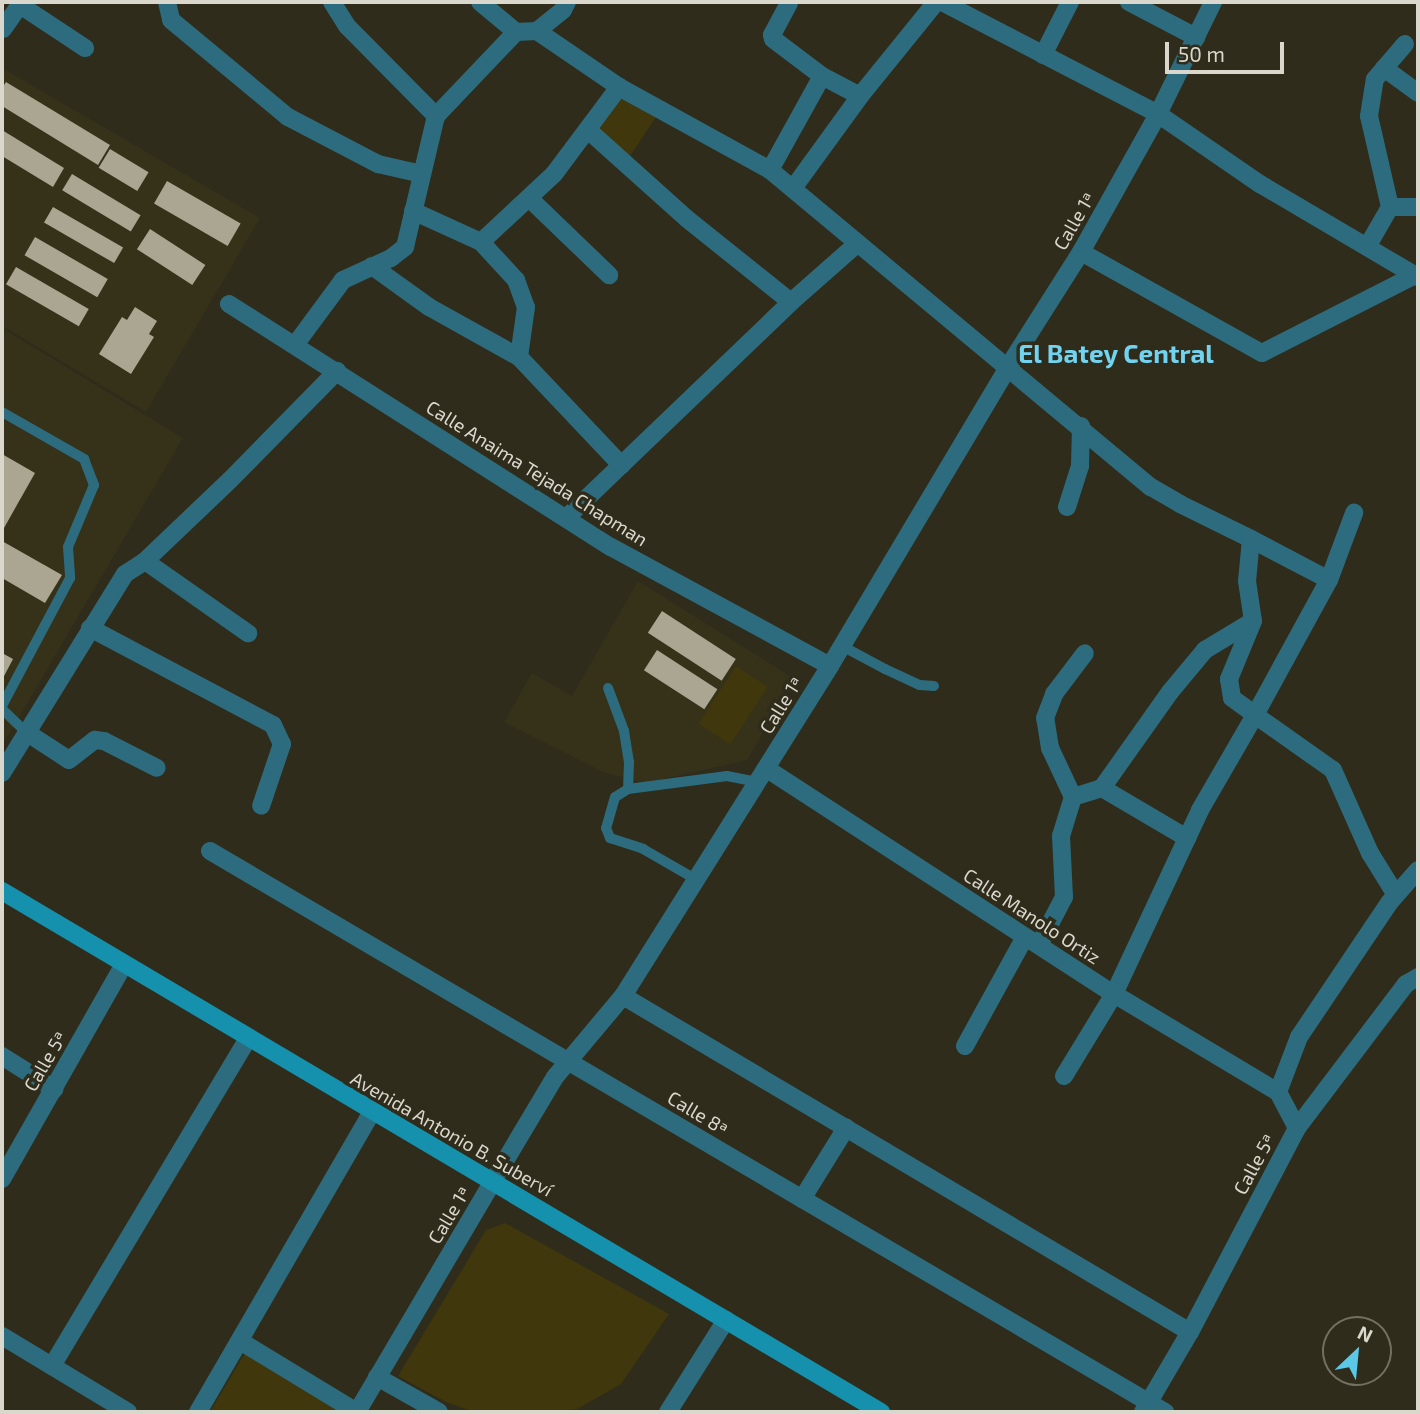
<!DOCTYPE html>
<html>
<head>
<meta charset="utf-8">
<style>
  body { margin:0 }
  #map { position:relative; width:1420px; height:1414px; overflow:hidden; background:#2f2c1b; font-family:"Exo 2",sans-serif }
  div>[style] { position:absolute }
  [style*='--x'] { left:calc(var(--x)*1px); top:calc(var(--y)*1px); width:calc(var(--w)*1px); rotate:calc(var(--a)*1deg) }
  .built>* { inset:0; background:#363119 }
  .green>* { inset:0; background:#41370c; transform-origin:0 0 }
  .building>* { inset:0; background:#aaa692; transform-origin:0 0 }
  .service>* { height:10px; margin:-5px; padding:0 5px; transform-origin:5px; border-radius:5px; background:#2d6c7e }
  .minor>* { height:18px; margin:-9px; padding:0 9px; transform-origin:9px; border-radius:9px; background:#2d6c7e }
  .tertiary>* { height:18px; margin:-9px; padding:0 9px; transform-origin:9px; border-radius:9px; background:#2d6c7e }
  .secondary>* { height:18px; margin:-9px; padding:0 9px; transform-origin:9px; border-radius:9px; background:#1590ad }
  span { translate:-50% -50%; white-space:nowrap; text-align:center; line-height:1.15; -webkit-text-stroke:7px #2f2c1b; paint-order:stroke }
  .street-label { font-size:19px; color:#dad7cd }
  .district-label { font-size:26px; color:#72d3f0; font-weight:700 }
  .frame { position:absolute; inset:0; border:4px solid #dad7cd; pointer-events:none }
  .north { position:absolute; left:1322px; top:1316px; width:70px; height:70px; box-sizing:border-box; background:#2f2c1b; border:2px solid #737062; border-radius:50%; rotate:26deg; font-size:19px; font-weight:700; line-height:28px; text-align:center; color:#dad7cd }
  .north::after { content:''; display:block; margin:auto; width:24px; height:32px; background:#5bc8e7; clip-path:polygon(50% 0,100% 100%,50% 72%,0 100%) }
  .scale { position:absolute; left:1165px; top:42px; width:119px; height:32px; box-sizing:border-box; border:4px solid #dad7cd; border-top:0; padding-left:9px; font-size:21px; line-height:24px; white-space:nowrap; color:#dad7cd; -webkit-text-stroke:5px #2f2c1b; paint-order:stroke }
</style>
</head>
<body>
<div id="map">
  <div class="built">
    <i style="clip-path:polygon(2px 68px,260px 218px,146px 412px,2px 326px)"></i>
    <i style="clip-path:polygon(2px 328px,183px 438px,2px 746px)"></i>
    <i style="clip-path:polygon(638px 581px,795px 679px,747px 760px,645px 783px,603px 772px,504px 722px,532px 673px,572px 696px)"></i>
  </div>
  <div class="green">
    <i style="clip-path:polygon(620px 92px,658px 114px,628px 159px,594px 129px)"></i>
    <i style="left:736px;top:666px;width:38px;height:69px;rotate:33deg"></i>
    <i style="clip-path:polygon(505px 1223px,669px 1314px,621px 1384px,577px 1409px,555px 1412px,475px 1412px,446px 1402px,398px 1376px,486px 1230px)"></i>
    <i style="clip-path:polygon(245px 1353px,345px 1412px,210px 1412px)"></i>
  </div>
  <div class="building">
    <i style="clip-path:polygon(6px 82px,110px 145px,98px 165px,2px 106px,2px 88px)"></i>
    <i style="clip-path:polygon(2px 130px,64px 168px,53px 187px,2px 156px)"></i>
    <i style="left:110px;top:149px;width:45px;height:22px;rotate:31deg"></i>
    <i style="left:72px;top:174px;width:80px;height:19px;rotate:31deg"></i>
    <i style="left:167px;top:181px;width:85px;height:26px;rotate:30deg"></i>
    <i style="left:53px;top:207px;width:81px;height:18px;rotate:30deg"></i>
    <i style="left:150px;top:229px;width:66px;height:24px;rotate:33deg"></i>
    <i style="left:35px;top:237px;width:84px;height:21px;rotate:30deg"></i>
    <i style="left:16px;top:267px;width:84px;height:20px;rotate:30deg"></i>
    <i style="clip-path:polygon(135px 307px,157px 321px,149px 334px,154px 337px,131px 374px,99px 354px,122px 317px,127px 320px)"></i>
    <i style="clip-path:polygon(2px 454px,35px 473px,4px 528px,2px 527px)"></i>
    <i style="clip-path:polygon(2px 541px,62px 575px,45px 603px,2px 578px)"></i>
    <i style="left:662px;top:611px;width:88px;height:26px;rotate:33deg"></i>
    <i style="left:657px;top:650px;width:72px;height:24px;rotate:33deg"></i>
    <i style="clip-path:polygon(2px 653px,13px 659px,2px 680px)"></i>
  </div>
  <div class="service">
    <i style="--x:2;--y:412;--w:95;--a:29.8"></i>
    <i style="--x:84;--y:459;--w:28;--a:69"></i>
    <i style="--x:94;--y:485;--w:67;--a:112.8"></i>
    <i style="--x:68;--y:547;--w:31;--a:86"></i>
    <i style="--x:70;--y:578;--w:145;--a:118"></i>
    <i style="--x:842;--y:646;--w:49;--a:28.1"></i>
    <i style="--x:885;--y:669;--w:38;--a:25"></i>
    <i style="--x:920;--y:685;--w:14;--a:4"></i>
    <i style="--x:608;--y:688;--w:46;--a:69.6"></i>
    <i style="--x:624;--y:731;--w:31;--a:81"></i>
    <i style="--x:629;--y:762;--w:27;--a:92"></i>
    <i style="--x:628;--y:789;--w:15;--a:148"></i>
    <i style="--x:615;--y:797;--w:32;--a:106"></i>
    <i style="--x:606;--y:828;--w:11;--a:68"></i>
    <i style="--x:610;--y:838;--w:35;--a:18"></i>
    <i style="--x:643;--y:849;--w:62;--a:29.9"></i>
    <i style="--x:2;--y:709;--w:33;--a:44"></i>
    <i style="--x:628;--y:789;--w:100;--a:-7.5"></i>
    <i style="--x:727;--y:776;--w:33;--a:11"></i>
  </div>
  <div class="minor">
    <i style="--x:167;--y:2;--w:18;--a:77"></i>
    <i style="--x:171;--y:20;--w:152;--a:39.7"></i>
    <i style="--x:288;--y:117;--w:102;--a:27.6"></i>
    <i style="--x:378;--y:164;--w:45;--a:12.8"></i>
    <i style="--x:332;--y:2;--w:28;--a:58"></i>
    <i style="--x:347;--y:26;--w:127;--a:45.3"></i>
    <i style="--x:480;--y:2;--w:47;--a:39.8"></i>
    <i style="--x:567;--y:2;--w:9;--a:117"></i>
    <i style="--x:563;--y:10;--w:33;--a:141"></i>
    <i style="--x:537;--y:31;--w:99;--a:34.3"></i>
    <i style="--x:619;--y:87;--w:172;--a:28.8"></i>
    <i style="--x:770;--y:170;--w:496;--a:39.8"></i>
    <i style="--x:1151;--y:487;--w:34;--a:30"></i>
    <i style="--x:1180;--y:504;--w:79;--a:26.2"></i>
    <i style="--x:1251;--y:539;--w:42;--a:95.4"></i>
    <i style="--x:1247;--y:581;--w:40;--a:81.5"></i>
    <i style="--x:1253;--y:621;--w:63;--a:112.5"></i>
    <i style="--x:1229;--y:679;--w:19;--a:81"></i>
    <i style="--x:1232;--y:698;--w:29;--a:36"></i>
    <i style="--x:1255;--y:715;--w:154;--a:-61.3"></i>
    <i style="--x:1329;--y:580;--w:72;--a:-69.5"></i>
    <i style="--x:942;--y:2;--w:243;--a:27.4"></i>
    <i style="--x:1158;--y:114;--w:124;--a:34.5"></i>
    <i style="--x:1260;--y:184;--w:183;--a:30.5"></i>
    <i style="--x:1129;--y:2;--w:76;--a:27.6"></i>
    <i style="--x:789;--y:3;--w:36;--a:118"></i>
    <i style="--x:772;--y:35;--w:4;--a:76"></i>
    <i style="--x:773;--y:39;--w:61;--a:37.1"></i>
    <i style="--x:822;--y:76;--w:43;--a:27.8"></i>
    <i style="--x:20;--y:5;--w:78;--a:33.5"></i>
    <i style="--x:3;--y:29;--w:33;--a:-55"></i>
    <i style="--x:1043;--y:55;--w:59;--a:-63"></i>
    <i style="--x:1384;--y:68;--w:42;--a:36.3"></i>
    <i style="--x:588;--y:130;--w:132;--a:41.9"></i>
    <i style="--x:686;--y:218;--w:134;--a:38.7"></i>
    <i style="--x:770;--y:170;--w:107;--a:-61"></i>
    <i style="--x:794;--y:187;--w:112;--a:-54"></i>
    <i style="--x:860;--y:96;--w:121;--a:-51"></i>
    <i style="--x:530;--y:199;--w:110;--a:43.9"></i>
    <i style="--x:1390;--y:207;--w:28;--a:0"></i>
    <i style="--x:413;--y:211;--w:75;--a:24.5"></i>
    <i style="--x:481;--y:242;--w:52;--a:47.4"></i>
    <i style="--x:516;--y:280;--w:29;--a:70"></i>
    <i style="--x:526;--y:307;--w:50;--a:98"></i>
    <i style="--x:481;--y:242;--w:100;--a:-43"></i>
    <i style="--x:554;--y:174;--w:109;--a:-53.2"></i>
    <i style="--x:1367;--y:247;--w:46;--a:-60.1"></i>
    <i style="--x:1390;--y:207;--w:93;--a:-103"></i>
    <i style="--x:1369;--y:116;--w:37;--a:-81"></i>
    <i style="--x:1375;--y:79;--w:46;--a:-49.4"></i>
    <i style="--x:1081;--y:252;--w:207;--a:29.2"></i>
    <i style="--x:1262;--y:353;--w:172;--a:-27"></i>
    <i style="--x:372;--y:266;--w:70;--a:35.7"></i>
    <i style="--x:429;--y:307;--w:103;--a:29.1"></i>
    <i style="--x:519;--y:357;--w:149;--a:46.6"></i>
    <i style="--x:229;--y:304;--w:453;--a:32.5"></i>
    <i style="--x:611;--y:547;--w:249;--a:28.5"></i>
    <i style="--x:295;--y:345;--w:81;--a:-53.6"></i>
    <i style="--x:343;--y:280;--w:53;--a:-24.6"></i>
    <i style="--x:391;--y:258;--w:18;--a:-38"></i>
    <i style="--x:405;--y:247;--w:135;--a:-76.7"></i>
    <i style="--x:436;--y:116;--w:116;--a:-46.4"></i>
    <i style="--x:516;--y:32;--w:21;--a:-3"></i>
    <i style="--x:1067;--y:507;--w:43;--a:-72.4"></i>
    <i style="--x:1080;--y:466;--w:40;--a:-88.6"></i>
    <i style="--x:566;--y:518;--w:312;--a:-43.8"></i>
    <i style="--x:791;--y:302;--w:89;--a:-41.4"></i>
    <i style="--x:1251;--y:539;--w:88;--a:27.7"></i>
    <i style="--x:145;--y:561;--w:126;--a:35"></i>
    <i style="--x:90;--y:628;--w:207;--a:27.9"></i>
    <i style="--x:273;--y:725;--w:21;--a:65"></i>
    <i style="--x:282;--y:744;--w:65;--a:108.7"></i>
    <i style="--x:26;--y:732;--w:51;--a:33.1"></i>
    <i style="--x:69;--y:760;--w:33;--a:-38"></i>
    <i style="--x:95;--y:740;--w:9;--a:6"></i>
    <i style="--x:104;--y:741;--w:59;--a:27"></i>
    <i style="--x:767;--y:769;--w:414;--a:33"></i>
    <i style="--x:1114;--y:994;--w:191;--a:30.9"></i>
    <i style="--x:2;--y:773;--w:234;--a:-58.3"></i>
    <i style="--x:125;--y:574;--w:24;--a:-33"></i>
    <i style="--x:145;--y:561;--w:117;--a:-43.6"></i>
    <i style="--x:230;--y:480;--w:153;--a:-45.5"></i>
    <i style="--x:1102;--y:788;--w:99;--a:30.5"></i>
    <i style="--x:1073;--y:797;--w:30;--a:-17"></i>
    <i style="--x:1102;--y:788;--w:118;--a:-54.7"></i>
    <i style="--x:1170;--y:692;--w:55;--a:-50.2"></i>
    <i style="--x:1205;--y:650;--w:56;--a:-31.1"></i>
    <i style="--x:210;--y:851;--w:1108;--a:30.43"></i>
    <i style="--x:1039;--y:945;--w:54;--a:-62.5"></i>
    <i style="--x:1064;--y:897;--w:61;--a:-92.8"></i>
    <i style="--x:1061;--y:836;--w:41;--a:-72.9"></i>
    <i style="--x:1073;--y:797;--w:54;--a:-115.1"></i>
    <i style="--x:1050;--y:748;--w:30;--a:-99"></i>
    <i style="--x:1045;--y:718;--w:26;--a:-69"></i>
    <i style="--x:1054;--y:694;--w:51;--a:-52.9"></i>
    <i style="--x:623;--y:996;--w:659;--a:30.65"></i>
    <i style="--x:965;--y:1046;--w:124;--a:-61.2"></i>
    <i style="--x:2;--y:1056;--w:62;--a:32.4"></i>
    <i style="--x:1064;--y:1076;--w:96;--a:-58.6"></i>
    <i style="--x:1114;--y:994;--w:203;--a:-64.9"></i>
    <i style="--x:1200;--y:810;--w:110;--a:-59.9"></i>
    <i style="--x:1255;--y:715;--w:95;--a:35.2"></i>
    <i style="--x:1333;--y:770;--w:91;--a:66"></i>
    <i style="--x:1370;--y:853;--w:49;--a:58.2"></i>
    <i style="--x:1297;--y:1128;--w:41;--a:-117.8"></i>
    <i style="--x:1278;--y:1092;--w:59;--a:-69.1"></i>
    <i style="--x:1299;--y:1037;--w:161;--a:-56.1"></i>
    <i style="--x:1389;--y:903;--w:44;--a:-48.7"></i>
    <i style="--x:2;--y:1179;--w:247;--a:-60.4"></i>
    <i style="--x:493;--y:1181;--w:121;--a:-59.2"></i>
    <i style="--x:555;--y:1077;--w:106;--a:-50"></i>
    <i style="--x:623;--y:996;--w:390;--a:-57.9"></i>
    <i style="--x:830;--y:666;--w:348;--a:-59.2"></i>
    <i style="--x:1008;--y:367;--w:136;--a:-57.6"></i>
    <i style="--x:1081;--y:252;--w:158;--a:-60.8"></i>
    <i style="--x:1158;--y:114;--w:125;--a:-63.8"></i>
    <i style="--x:802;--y:1199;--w:84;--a:-58.2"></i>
    <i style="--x:2;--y:1336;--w:147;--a:31.1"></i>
    <i style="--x:240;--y:1341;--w:137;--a:31.3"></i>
    <i style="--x:52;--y:1366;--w:382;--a:-59.1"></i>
    <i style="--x:377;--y:1377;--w:71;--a:29.4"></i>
    <i style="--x:198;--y:1412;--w:345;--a:-59.9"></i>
    <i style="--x:668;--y:1412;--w:109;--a:-57.8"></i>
    <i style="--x:1143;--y:1412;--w:93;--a:-59.6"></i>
    <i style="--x:1190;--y:1332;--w:230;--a:-62.3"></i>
    <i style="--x:1297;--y:1128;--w:181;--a:-52.9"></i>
    <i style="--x:1406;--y:984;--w:14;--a:-30"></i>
  </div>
  <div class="tertiary">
    <i style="--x:357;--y:1412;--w:268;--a:-59.5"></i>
  </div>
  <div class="secondary">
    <i style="--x:2;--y:891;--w:1022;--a:30.66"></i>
  </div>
  <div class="street-label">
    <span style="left:1074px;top:221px;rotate:-60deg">Calle 1ª</span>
    <span style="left:537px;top:473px;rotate:32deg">Calle Anaima Tejada Chapman</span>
    <span style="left:781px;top:705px;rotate:-58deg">Calle 1ª</span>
    <span style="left:1032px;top:916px;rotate:33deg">Calle Manolo Ortiz</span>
    <span style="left:45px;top:1061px;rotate:-60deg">Calle 5ª</span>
    <span style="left:698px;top:1113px;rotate:31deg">Calle 8ª</span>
    <span style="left:452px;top:1134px;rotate:30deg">Avenida Antonio B. Suberví</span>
    <span style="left:1254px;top:1164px;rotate:-62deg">Calle 5ª</span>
    <span style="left:449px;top:1215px;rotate:-59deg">Calle 1ª</span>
  </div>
  <div class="district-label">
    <span style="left:1116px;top:353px">El Batey Central</span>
  </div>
  <div class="frame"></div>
  <div class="north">N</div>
  <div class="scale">50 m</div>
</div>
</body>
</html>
